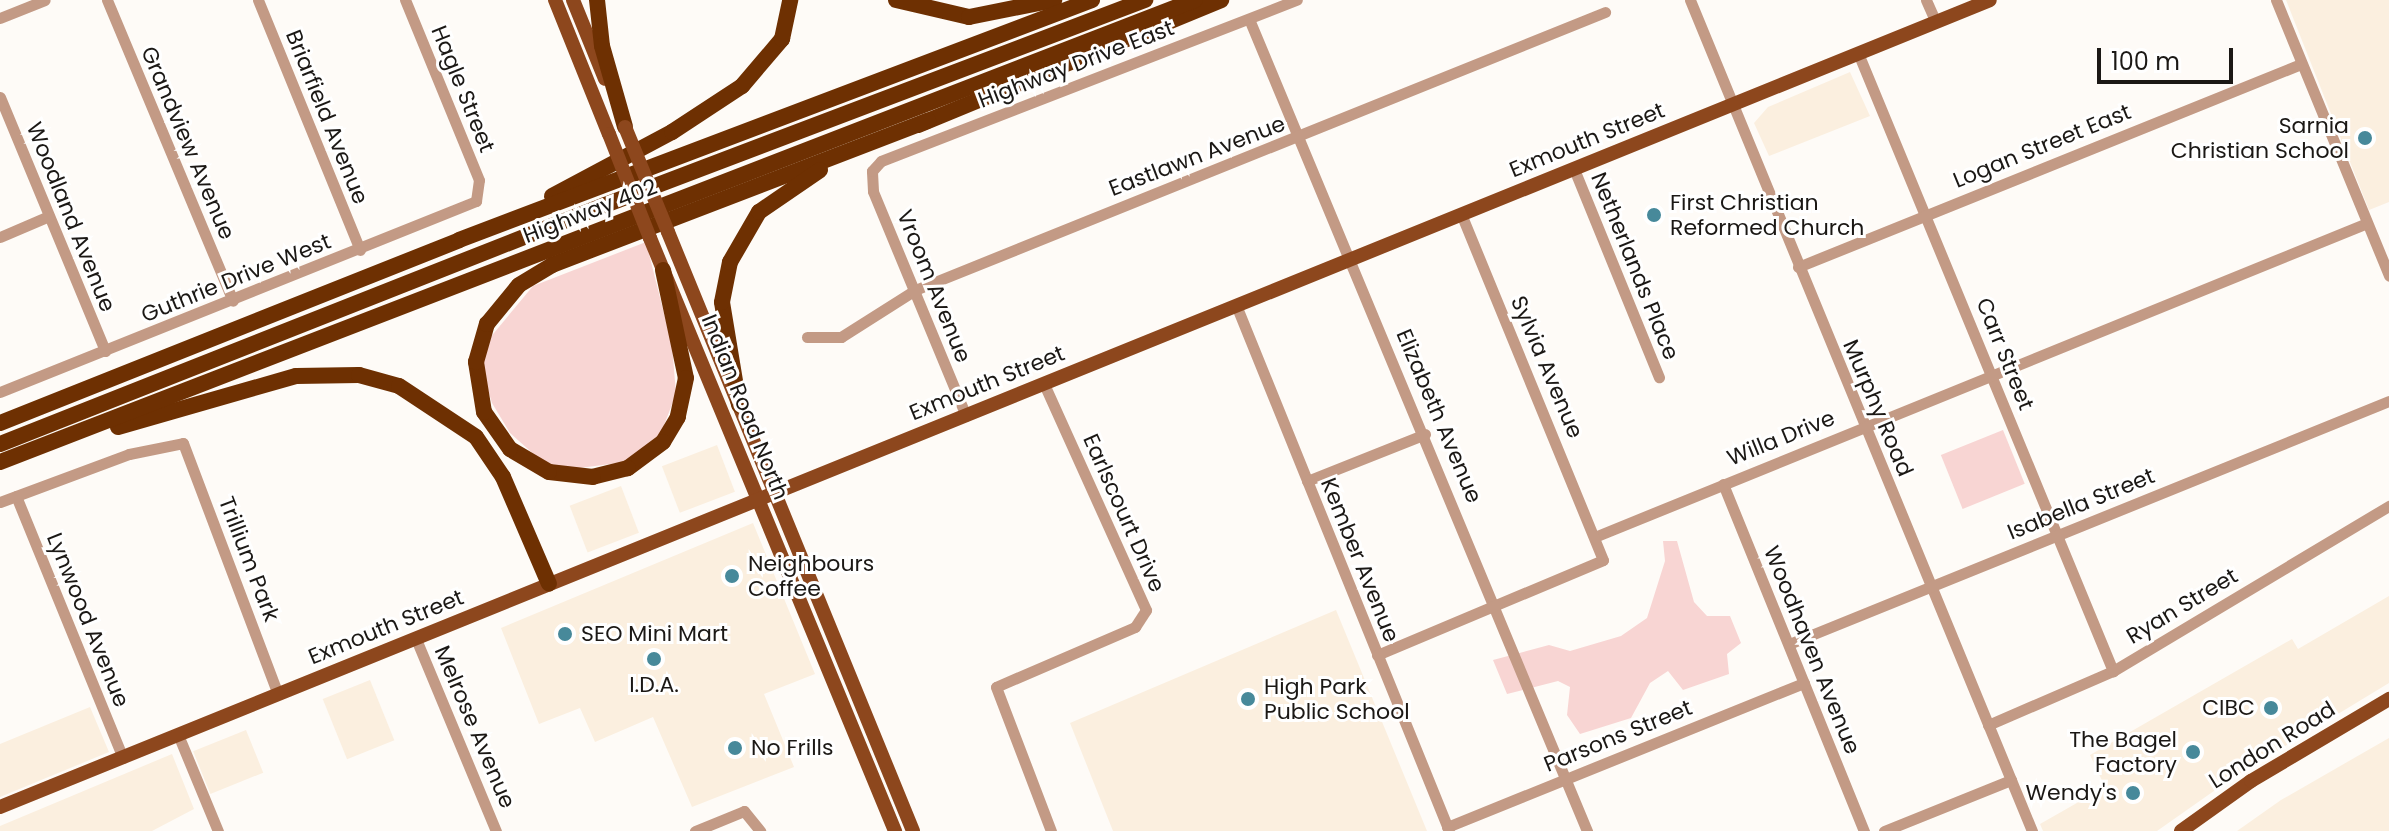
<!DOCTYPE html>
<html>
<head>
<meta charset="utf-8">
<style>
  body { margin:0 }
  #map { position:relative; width:2389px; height:831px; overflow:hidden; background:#fefbf7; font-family:Poppins,sans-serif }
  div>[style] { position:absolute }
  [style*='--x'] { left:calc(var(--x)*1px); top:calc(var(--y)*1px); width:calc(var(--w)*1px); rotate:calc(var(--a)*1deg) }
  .built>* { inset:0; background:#fbefdf; transform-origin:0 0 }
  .green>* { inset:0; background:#f8d5d3; transform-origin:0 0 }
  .minor>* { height:11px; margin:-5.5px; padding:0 5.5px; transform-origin:5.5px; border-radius:5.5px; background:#c39a85 }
  .major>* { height:14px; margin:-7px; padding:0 7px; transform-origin:7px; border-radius:7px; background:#8d471d }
  .highway>* { height:16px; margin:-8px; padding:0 8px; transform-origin:8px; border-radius:8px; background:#6e3002 }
  .major-bridge>* { height:14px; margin:-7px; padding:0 7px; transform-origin:7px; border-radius:7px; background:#8d471d }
  .dots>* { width:22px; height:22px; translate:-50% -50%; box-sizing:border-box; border:4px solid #fff; border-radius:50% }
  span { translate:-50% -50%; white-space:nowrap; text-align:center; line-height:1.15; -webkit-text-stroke:6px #fff; paint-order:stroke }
  .street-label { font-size:22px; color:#1b1815 }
  .poi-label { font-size:22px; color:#1b1815 }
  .right { translate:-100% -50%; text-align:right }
  .left { translate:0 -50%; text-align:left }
  .scale { position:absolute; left:2097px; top:48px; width:136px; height:36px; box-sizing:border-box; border:4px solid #1b1815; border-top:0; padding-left:10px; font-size:24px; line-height:28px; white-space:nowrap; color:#1b1815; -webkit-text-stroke:6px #fff; paint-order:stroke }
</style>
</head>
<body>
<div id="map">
  <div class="built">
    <i style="clip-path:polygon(2286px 0,2389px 0,2389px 202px,2369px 210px)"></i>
    <i style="clip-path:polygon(1850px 72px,1870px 116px,1769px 156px,1754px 123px,1768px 107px)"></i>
    <i style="left:717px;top:445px;width:50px;height:59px;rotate:69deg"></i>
    <i style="left:621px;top:486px;width:50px;height:55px;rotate:69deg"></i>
    <i style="clip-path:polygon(753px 523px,815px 674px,764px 694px,794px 767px,692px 807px,653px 717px,595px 742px,580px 708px,539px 724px,501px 628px)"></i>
    <i style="clip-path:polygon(2389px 596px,2389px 683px,2231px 779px,2157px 831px,2043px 831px,2040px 824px,2105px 787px,2090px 755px,2292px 639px,2298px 649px)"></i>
    <i style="clip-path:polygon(1336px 610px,1427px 831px,1113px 831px,1070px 723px)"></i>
    <i style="left:370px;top:680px;width:65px;height:51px;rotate:68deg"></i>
    <i style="clip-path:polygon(90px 707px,109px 752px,0 797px,0 744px)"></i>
    <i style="left:246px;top:730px;width:46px;height:57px;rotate:68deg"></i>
    <i style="clip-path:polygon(2389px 738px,2389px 831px,2237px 831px,2281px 800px)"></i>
    <i style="clip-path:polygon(172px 754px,194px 809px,152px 831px,0 831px,0 826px)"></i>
  </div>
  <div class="green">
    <i style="clip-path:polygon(646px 242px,672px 345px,676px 394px,661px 433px,626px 462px,564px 470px,538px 458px,510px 433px,492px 403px,481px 368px,489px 339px,533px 286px)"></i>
    <i style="left:2003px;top:430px;width:58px;height:67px;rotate:68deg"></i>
    <i style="clip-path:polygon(1663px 541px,1677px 541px,1694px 602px,1707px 616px,1730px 616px,1741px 643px,1727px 654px,1729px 674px,1683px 690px,1668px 671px,1650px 683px,1631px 718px,1580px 734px,1567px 715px,1570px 687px,1558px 681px,1507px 694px,1493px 660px,1549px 645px,1570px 651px,1621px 636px,1647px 618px,1665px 561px)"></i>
  </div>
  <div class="minor">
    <i style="--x:107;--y:0;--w:326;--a:67.3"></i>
    <i style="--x:258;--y:0;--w:270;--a:67.8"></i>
    <i style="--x:1690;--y:0;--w:899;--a:67.63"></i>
    <i style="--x:1926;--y:0;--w:24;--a:66"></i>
    <i style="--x:2276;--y:0;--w:298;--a:67.7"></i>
    <i style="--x:0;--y:18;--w:48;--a:-21.8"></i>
    <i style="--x:1249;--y:19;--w:880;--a:67.4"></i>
    <i style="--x:1858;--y:53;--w:669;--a:67.58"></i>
    <i style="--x:0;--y:97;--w:275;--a:67.5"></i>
    <i style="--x:1574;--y:169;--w:225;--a:67.8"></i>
    <i style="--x:0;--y:237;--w:53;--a:-23.2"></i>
    <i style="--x:1798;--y:267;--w:542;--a:-21.98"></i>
    <i style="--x:1236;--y:305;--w:567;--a:67.95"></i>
    <i style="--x:807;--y:337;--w:34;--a:0"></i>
    <i style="--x:841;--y:337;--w:88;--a:-32.4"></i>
    <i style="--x:915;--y:290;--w:744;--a:-21.94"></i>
    <i style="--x:1044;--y:384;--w:248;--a:65.7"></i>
    <i style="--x:1146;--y:610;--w:20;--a:123"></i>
    <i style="--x:1135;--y:627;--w:151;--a:156.7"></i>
    <i style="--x:996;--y:687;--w:154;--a:69.1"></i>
    <i style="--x:0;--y:392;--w:513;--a:-21.86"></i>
    <i style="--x:476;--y:201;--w:21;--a:-82"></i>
    <i style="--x:479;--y:180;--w:195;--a:-112.3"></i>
    <i style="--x:966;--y:416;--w:243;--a:-112.5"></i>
    <i style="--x:873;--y:191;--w:20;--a:-93"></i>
    <i style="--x:872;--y:171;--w:13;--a:-48"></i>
    <i style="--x:881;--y:161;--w:446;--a:-21.2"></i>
    <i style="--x:1307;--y:481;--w:127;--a:-21.7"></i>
    <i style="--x:1723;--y:484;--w:375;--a:67.9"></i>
    <i style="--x:16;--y:496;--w:283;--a:67.8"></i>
    <i style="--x:0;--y:502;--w:138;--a:-20.4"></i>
    <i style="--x:129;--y:454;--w:55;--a:-11.5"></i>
    <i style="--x:183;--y:443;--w:268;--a:69.3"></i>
    <i style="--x:1597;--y:536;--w:831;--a:-22.12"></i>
    <i style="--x:416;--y:639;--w:208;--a:67.4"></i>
    <i style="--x:1789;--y:644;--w:647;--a:-22.05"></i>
    <i style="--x:1377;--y:655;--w:245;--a:-22.8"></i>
    <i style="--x:1603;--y:560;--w:374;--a:-112.3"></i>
    <i style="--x:1988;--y:725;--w:136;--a:-23.4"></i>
    <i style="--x:2113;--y:671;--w:322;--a:-30.9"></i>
    <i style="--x:179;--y:737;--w:102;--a:67.5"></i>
    <i style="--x:1447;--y:827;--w:385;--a:-22"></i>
    <i style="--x:695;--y:831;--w:53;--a:-22.2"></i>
    <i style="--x:744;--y:811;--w:26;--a:51"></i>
    <i style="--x:1884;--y:831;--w:137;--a:-21.9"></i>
  </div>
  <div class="major">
    <i style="--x:555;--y:0;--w:144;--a:68.1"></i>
    <i style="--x:573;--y:0;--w:85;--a:67.9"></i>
    <i style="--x:668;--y:232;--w:647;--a:67.75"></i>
    <i style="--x:650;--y:238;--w:642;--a:67.55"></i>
    <i style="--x:0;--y:807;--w:2147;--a:-22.07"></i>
    <i style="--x:2181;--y:831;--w:86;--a:-35.5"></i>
    <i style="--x:2251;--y:781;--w:161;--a:-30.7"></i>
  </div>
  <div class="highway">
    <i style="--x:597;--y:0;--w:46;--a:83.8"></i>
    <i style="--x:602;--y:46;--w:84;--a:74.1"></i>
    <i style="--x:896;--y:0;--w:75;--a:13.1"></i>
    <i style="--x:969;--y:17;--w:87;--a:-11.3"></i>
    <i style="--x:918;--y:125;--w:328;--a:-22.4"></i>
    <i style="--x:552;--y:196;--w:136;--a:-28.1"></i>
    <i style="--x:672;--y:132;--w:84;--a:-33.3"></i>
    <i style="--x:742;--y:86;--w:62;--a:-49.6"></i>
    <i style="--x:782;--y:39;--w:40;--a:-78"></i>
    <i style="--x:663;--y:270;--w:110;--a:78"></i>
    <i style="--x:686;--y:378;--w:40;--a:102"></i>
    <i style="--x:678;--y:417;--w:29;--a:121"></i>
    <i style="--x:663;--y:442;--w:44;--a:143.4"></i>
    <i style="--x:628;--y:468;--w:36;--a:166"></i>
    <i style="--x:593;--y:477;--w:44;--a:-173.5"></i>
    <i style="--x:549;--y:472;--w:45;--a:-149.5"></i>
    <i style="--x:510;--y:449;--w:45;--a:-125.1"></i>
    <i style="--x:484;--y:412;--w:51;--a:-99.1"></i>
    <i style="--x:476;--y:362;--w:40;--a:-74"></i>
    <i style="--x:487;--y:324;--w:50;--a:-50.6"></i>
    <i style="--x:519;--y:285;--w:39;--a:-31"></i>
    <i style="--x:552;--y:265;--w:403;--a:-21"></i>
    <i style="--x:739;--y:405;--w:104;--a:-99.4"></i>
    <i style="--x:722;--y:302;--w:41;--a:-78.7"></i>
    <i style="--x:730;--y:262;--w:58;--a:-59.9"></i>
    <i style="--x:759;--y:212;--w:74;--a:-34.5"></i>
    <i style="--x:0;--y:423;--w:494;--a:-21.7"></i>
    <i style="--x:459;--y:240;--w:677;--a:-20.76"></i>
    <i style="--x:118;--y:427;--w:185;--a:-16"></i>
    <i style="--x:296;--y:376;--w:63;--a:-0.9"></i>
    <i style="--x:359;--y:375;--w:41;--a:15.4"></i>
    <i style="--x:399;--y:386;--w:92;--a:33.5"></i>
    <i style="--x:476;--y:437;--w:48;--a:56"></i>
    <i style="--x:503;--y:477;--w:116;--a:66.7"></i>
    <i style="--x:0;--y:444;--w:650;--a:-21.56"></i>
    <i style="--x:605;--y:205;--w:578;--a:-20.79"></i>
    <i style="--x:0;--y:462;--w:1281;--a:-21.14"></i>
  </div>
  <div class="major-bridge">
    <i style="--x:625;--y:127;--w:113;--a:67.7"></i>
    <i style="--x:609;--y:134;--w:112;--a:68.5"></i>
  </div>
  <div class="dots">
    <i style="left:2365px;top:138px;background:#47899a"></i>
    <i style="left:1654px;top:215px;background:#47899a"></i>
    <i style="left:732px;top:576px;background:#47899a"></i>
    <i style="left:565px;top:634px;background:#47899a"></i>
    <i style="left:654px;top:659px;background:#47899a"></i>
    <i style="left:1248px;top:699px;background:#47899a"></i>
    <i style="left:2271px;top:708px;background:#47899a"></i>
    <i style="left:735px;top:748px;background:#47899a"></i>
    <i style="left:2193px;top:752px;background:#47899a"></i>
    <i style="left:2133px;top:793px;background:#47899a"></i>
  </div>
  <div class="street-label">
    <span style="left:1076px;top:64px;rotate:-21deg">Highway Drive East</span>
    <span style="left:463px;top:89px;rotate:68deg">Hagle Street</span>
    <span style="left:327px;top:117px;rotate:68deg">Briarfield Avenue</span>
    <span style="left:1587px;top:140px;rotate:-22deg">Exmouth Street</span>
    <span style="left:188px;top:143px;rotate:67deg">Grandview Avenue</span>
    <span style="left:2042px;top:146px;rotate:-22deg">Logan Street East</span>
    <span style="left:1197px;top:156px;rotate:-21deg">Eastlawn Avenue</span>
    <span style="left:590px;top:211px;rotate:-21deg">Highway 402</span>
    <span style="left:71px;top:217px;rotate:68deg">Woodland Avenue</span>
    <span style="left:1635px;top:266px;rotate:68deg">Netherlands Place</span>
    <span style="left:236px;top:278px;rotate:-22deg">Guthrie Drive West</span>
    <span style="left:934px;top:286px;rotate:68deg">Vroom Avenue</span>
    <span style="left:2005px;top:354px;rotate:68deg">Carr Street</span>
    <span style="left:1547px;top:367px;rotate:67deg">Sylvia Avenue</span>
    <span style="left:987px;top:383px;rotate:-22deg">Exmouth Street</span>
    <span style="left:745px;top:407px;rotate:68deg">Indian Road North</span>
    <span style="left:1878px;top:408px;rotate:67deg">Murphy Road</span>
    <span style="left:1439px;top:416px;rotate:67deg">Elizabeth Avenue</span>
    <span style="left:1781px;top:438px;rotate:-22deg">Willa Drive</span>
    <span style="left:2081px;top:504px;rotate:-22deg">Isabella Street</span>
    <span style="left:1124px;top:513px;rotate:66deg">Earlscourt Drive</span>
    <span style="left:249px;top:559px;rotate:69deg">Trillium Park</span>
    <span style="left:1360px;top:560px;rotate:68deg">Kember Avenue</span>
    <span style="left:2182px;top:606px;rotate:-31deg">Ryan Street</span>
    <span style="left:88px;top:620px;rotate:68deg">Lynwood Avenue</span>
    <span style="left:386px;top:627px;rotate:-22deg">Exmouth Street</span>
    <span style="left:1812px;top:650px;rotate:68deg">Woodhaven Avenue</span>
    <span style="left:475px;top:727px;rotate:67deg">Melrose Avenue</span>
    <span style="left:1618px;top:736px;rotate:-22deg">Parsons Street</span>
    <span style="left:2272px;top:745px;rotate:-32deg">London Road</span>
  </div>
  <div class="poi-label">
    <span class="right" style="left:2349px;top:138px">Sarnia<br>Christian School</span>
    <span class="left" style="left:1670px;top:215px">First Christian<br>Reformed Church</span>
    <span class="left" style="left:748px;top:576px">Neighbours<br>Coffee</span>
    <span class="left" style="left:581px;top:634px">SEO Mini Mart</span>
    <span style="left:654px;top:685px">I.D.A.</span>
    <span class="left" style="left:1264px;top:699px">High Park<br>Public School</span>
    <span class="right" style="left:2255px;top:708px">CIBC</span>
    <span class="right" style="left:2177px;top:752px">The Bagel<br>Factory</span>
    <span class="left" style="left:751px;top:748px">No Frills</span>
    <span class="right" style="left:2117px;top:793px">Wendy's</span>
  </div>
  <div class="scale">100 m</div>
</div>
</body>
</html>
